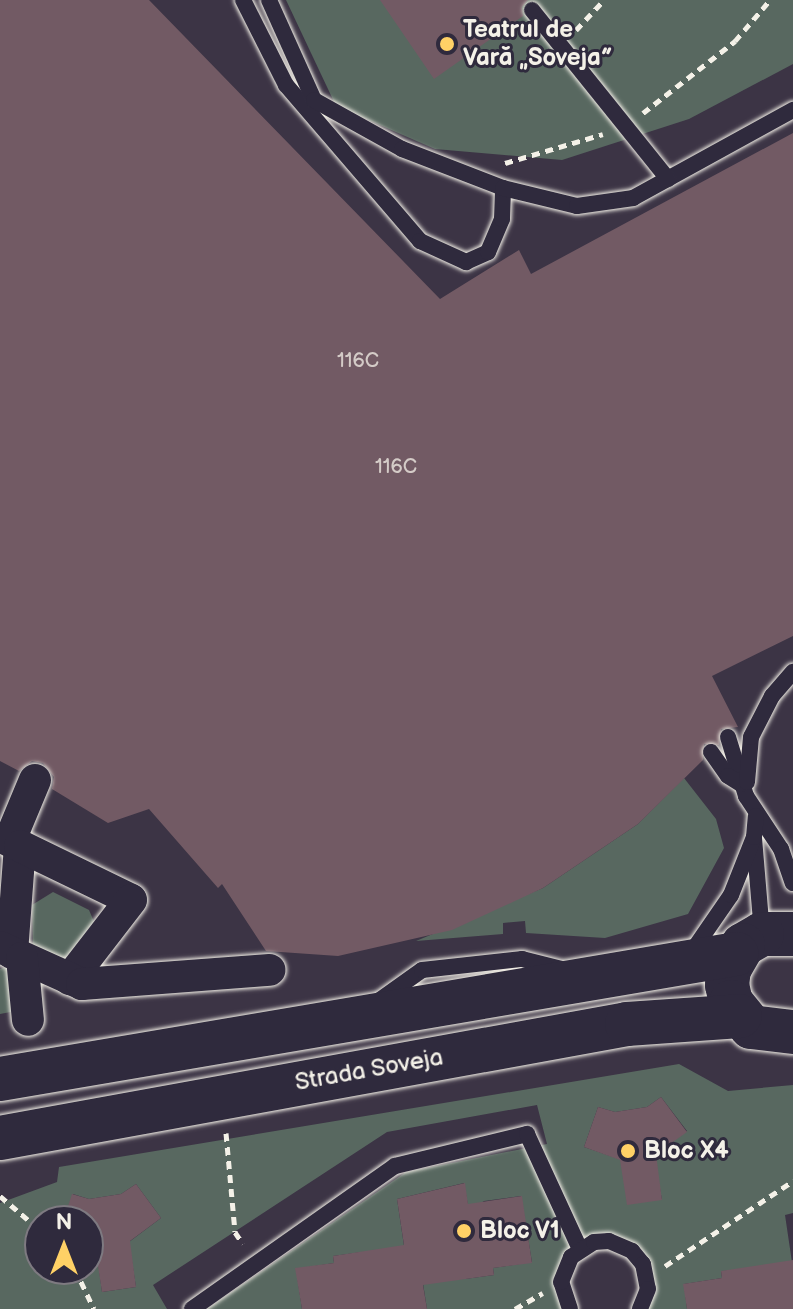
<!DOCTYPE html>
<html>
<head>
<meta charset="utf-8">
<style>
  body { margin:0 }
  #map { position:relative; width:793px; height:1309px; overflow:hidden; background:#3c3445; font-family:"Balsamiq Sans",sans-serif }
  div>[style] { position:absolute }
  [style*='--x'] { left:calc(var(--x)*1px); top:calc(var(--y)*1px); width:calc(var(--w)*1px); rotate:calc(var(--a)*1deg) }
  .green>* { inset:0; background:#586860 }
  .building>* { inset:0; background:#725a64 }
  .path>* { height:5px; margin-top:-2.5px; transform-origin:0; background:repeating-linear-gradient(90deg,#f4f1e8 0 8px,transparent 0 14px) }
  .roads { filter:drop-shadow(0 0 2px #f4f1e8) drop-shadow(0 0 2px #f4f1e8) }
  .lane>* { height:16px; margin:-8px; padding:0 8px; transform-origin:8px; border-radius:8px; background:#2f2a3d }
  .street>* { height:32px; margin:-16px; padding:0 16px; transform-origin:16px; border-radius:16px; background:#2f2a3d }
  .secondary>* { height:44px; margin:-22px; padding:0 22px; transform-origin:22px; border-radius:22px; background:#2f2a3d }
  .dots>* { width:22px; height:22px; translate:-50% -50%; box-sizing:border-box; border:4px solid #2f2a3d; border-radius:50% }
  span { translate:-50% -50%; white-space:nowrap; text-align:center; line-height:1.15; -webkit-text-stroke:6px #2f2a3d; paint-order:stroke }
  .number-label { font-size:20px; color:#d4cbc7 }
  .number-label span { -webkit-text-stroke-width:0 }
  .poi-label { font-size:24px; color:#f4f1e8; font-weight:700 }
  .left { translate:0 -50%; text-align:left }
  .street-label { font-size:24px; color:#f4f1e8 }
  .north { position:absolute; left:24px; top:1205px; width:80px; height:80px; box-sizing:border-box; background:#2f2a3d; border:2px solid #7e7a81; border-radius:50%; rotate:0deg; font-size:22px; font-weight:700; line-height:32px; text-align:center; color:#f4f1e8 }
  .north::after { content:''; display:block; margin:auto; width:28px; height:36px; background:#ffd166; clip-path:polygon(50% 0,100% 100%,50% 72%,0 100%) }
</style>
</head>
<body>
<div id="map">
  <div class="green">
    <i style="clip-path:polygon(286px 0,793px 0,793px 64px,689px 119px,562px 160px,435px 149px,336px 106px)"></i>
    <i style="clip-path:polygon(684px 778px,716px 819px,724px 848px,688px 914px,605px 938px,526px 933px,525px 921px,503px 923px,503px 934px,416px 941px,543px 888px,638px 824px)"></i>
    <i style="clip-path:polygon(53px 892px,89px 910px,98px 931px,66px 970px,33px 950px,32px 905px)"></i>
    <i style="clip-path:polygon(8px 966px,21px 1010px,0 1014px,0 969px)"></i>
    <i style="clip-path:polygon(evenodd,679px 1064px,728px 1091px,793px 1085px,793px 1213px,785px 1215px,793px 1269px,721px 1271px,722px 1278px,684px 1284px,687px 1309px,647px 1309px,637px 1248px,593px 1235px,563px 1261px,559px 1302px,567px 1309px,427px 1309px,420px 1264px,465px 1279px,494px 1275px,493px 1268px,532px 1262px,521px 1196px,484px 1201px,469px 1211px,464px 1183px,397px 1199px,407px 1266px,362px 1252px,333px 1256px,334px 1263px,296px 1269px,302px 1309px,207px 1309px,406px 1172px,547px 1144px,537px 1105px,387px 1132px,153px 1285px,167px 1309px,0 1309px,0 1203px,57px 1182px,59px 1167px,679px 1064px,661px 1097px,687px 1131px,654px 1155px,662px 1200px,622px 1160px,584px 1147px,598px 1107px,615px 1112px,647px 1107px,661px 1097px,679px 1064px,136px 1184px,161px 1218px,129px 1242px,136px 1287px,102px 1292px,96px 1247px,88px 1244px,88px 1269px,40px 1269px,40px 1221px,63px 1221px,73px 1194px,89px 1199px,121px 1194px,136px 1184px)"></i>
  </div>
  <div class="building">
    <i style="clip-path:polygon(0 0,149px 0,440px 299px,519px 250px,531px 274px,793px 133px,793px 636px,712px 676px,738px 727px,721px 729px,719px 745px,704px 744px,703px 760px,638px 824px,543px 888px,452px 930px,338px 956px,266px 951px,222px 884px,218px 888px,149px 809px,108px 823px,52px 789px,54px 777px,43px 763px,32px 761px,19px 771px,0 761px)"></i>
    <i style="clip-path:polygon(380px 0,528px 0,522px 7px,523px 16px,434px 79px)"></i>
    <i style="clip-path:polygon(661px 1097px,687px 1132px,656px 1154px,662px 1200px,627px 1205px,620px 1160px,584px 1147px,598px 1107px,615px 1112px,647px 1107px)"></i>
    <i style="clip-path:polygon(465px 1183px,468px 1204px,522px 1196px,532px 1263px,493px 1268px,494px 1275px,423px 1285px,427px 1309px,302px 1309px,295px 1268px,334px 1263px,333px 1256px,404px 1245px,397px 1199px)"></i>
    <i style="clip-path:polygon(136px 1184px,161px 1218px,130px 1241px,136px 1287px,102px 1292px,95px 1247px,88px 1244px,88px 1221px,63px 1221px,72px 1194px,89px 1199px,121px 1194px)"></i>
    <i style="clip-path:polygon(793px 1260px,793px 1309px,687px 1309px,683px 1284px,722px 1278px,721px 1271px)"></i>
  </div>
  <div class="path">
    <i style="--x:576;--y:30;--w:41;--a:-47"></i>
    <i style="--x:643;--y:113;--w:117;--a:-38"></i>
    <i style="--x:735;--y:41;--w:54;--a:-49.5"></i>
    <i style="--x:505;--y:163;--w:102;--a:-16.5"></i>
    <i style="--x:226;--y:1133;--w:99;--a:84.8"></i>
    <i style="--x:235;--y:1232;--w:14;--a:56"></i>
    <i style="--x:0;--y:1196;--w:52;--a:40.4"></i>
    <i style="--x:665;--y:1266;--w:154;--a:-33.6"></i>
    <i style="--x:75;--y:1269;--w:44;--a:64.6"></i>
    <i style="--x:515;--y:1309;--w:32;--a:-30"></i>
  </div>
  <div class="roads">
    <div class="lane">
      <i style="--x:243;--y:0;--w:95;--a:63.2"></i>
      <i style="--x:286;--y:85;--w:206;--a:49.3"></i>
      <i style="--x:420;--y:241;--w:51;--a:24.5"></i>
      <i style="--x:466;--y:262;--w:24;--a:-24"></i>
      <i style="--x:488;--y:252;--w:36;--a:-67"></i>
      <i style="--x:502;--y:219;--w:31;--a:-88"></i>
      <i style="--x:269;--y:0;--w:110;--a:65.8"></i>
      <i style="--x:314;--y:100;--w:101;--a:29.1"></i>
      <i style="--x:402;--y:149;--w:108;--a:21.1"></i>
      <i style="--x:503;--y:188;--w:76;--a:13.7"></i>
      <i style="--x:577;--y:206;--w:57;--a:-8.1"></i>
      <i style="--x:633;--y:198;--w:183;--a:-28.8"></i>
      <i style="--x:532;--y:10;--w:217;--a:51.2"></i>
      <i style="--x:728;--y:737;--w:62;--a:73"></i>
      <i style="--x:746;--y:796;--w:64;--a:56.6"></i>
      <i style="--x:781;--y:849;--w:36;--a:71"></i>
      <i style="--x:711;--y:752;--w:29;--a:55"></i>
      <i style="--x:728;--y:776;--w:15;--a:32"></i>
      <i style="--x:747;--y:782;--w:45;--a:-84.9"></i>
      <i style="--x:751;--y:737;--w:46;--a:-62.9"></i>
      <i style="--x:772;--y:696;--w:32;--a:-49"></i>
      <i style="--x:754;--y:838;--w:96;--a:85.2"></i>
      <i style="--x:691;--y:953;--w:70;--a:-55.4"></i>
      <i style="--x:731;--y:895;--w:62;--a:-68.4"></i>
      <i style="--x:754;--y:837;--w:21;--a:-85"></i>
      <i style="--x:377;--y:1002;--w:55;--a:-35.4"></i>
      <i style="--x:422;--y:970;--w:101;--a:-6.3"></i>
      <i style="--x:522;--y:959;--w:41;--a:14"></i>
      <i style="--x:192;--y:1309;--w:248;--a:-35.2"></i>
      <i style="--x:395;--y:1166;--w:136;--a:-13.6"></i>
      <i style="--x:527;--y:1134;--w:127;--a:65.3"></i>
      <i style="--x:570;--y:1309;--w:28;--a:-108"></i>
      <i style="--x:561;--y:1282;--w:27;--a:-68"></i>
      <i style="--x:571;--y:1257;--w:27;--a:-33"></i>
      <i style="--x:594;--y:1242;--w:15;--a:-4"></i>
      <i style="--x:609;--y:1241;--w:25;--a:23"></i>
      <i style="--x:632;--y:1251;--w:17;--a:50"></i>
      <i style="--x:643;--y:1264;--w:25;--a:79"></i>
      <i style="--x:648;--y:1289;--w:22;--a:112"></i>
    </div>
    <div class="street">
      <i style="--x:4;--y:838;--w:18;--a:27"></i>
      <i style="--x:20;--y:846;--w:107;--a:94.3"></i>
      <i style="--x:10;--y:840;--w:65;--a:-67.4"></i>
      <i style="--x:20;--y:846;--w:123;--a:25.9"></i>
      <i style="--x:131;--y:900;--w:100;--a:127.7"></i>
      <i style="--x:0;--y:947;--w:90;--a:24.3"></i>
      <i style="--x:82;--y:984;--w:188;--a:-4.3"></i>
      <i style="--x:22;--y:958;--w:62;--a:84.5"></i>
    </div>
    <div class="secondary">
      <i style="--x:793;--y:934;--w:31;--a:180"></i>
      <i style="--x:762;--y:934;--w:22;--a:150"></i>
      <i style="--x:743;--y:945;--w:28;--a:120"></i>
      <i style="--x:729;--y:969;--w:16;--a:97"></i>
      <i style="--x:727;--y:985;--w:17;--a:77"></i>
      <i style="--x:731;--y:1002;--w:32;--a:51"></i>
      <i style="--x:751;--y:1027;--w:42;--a:6.8"></i>
      <i style="--x:0;--y:1079;--w:747;--a:-9.64"></i>
      <i style="--x:0;--y:1138;--w:637;--a:-10.3"></i>
      <i style="--x:627;--y:1024;--w:113;--a:-4"></i>
    </div>
  </div>
  <div class="dots">
    <i style="left:447px;top:44px;background:#ffd166"></i>
    <i style="left:628px;top:1151px;background:#ffd166"></i>
    <i style="left:464px;top:1231px;background:#ffd166"></i>
  </div>
  <div class="number-label">
    <span style="left:358px;top:361px">116C</span>
    <span style="left:396px;top:467px">116C</span>
  </div>
  <div class="poi-label">
    <span class="left" style="left:463px;top:44px">Teatrul de<br>Vară „Soveja”</span>
    <span class="left" style="left:644px;top:1151px">Bloc X4</span>
    <span class="left" style="left:480px;top:1231px">Bloc V1</span>
  </div>
  <div class="street-label">
    <span style="left:369px;top:1070px;rotate:-10deg">Strada Soveja</span>
  </div>
  <div class="north">N</div>
</div>
</body>
</html>
